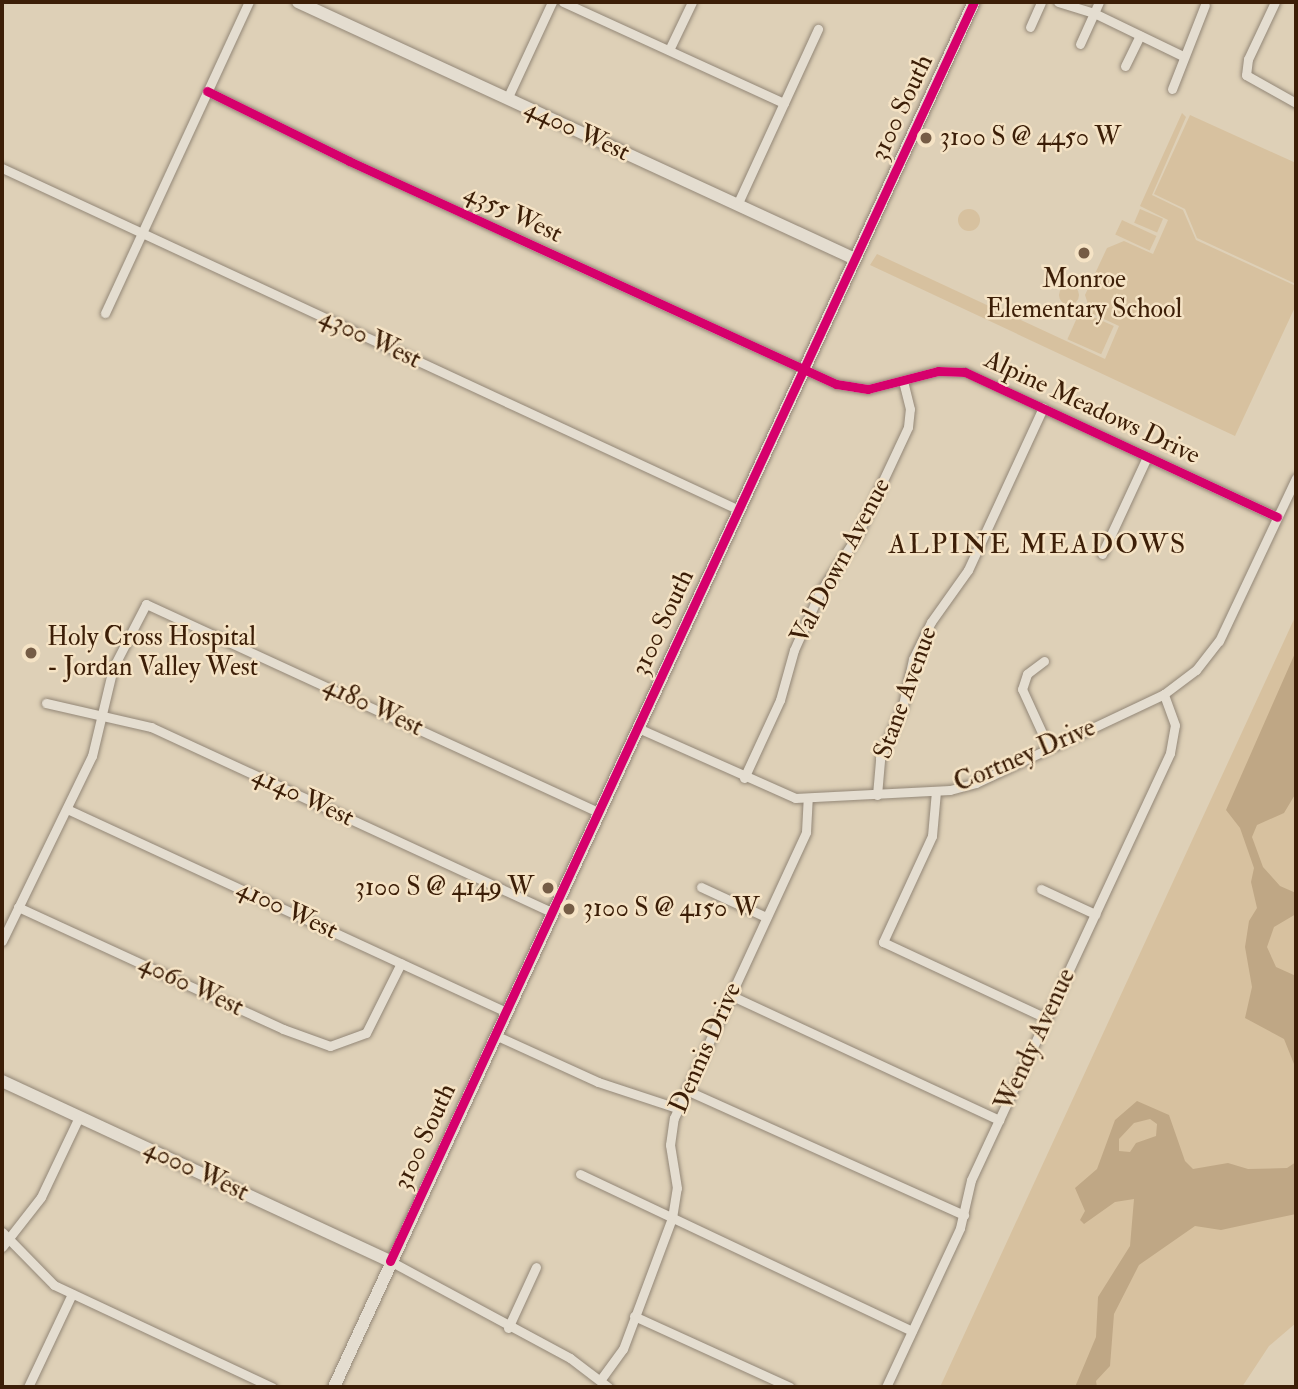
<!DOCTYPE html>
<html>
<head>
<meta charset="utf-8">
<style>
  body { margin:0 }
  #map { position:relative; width:1298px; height:1389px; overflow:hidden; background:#ded0b7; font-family:"IM FELL Double Pica",serif }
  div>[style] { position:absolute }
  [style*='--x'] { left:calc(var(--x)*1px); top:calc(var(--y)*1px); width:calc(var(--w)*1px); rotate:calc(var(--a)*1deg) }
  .green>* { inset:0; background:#d7c19f; transform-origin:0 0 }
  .round { border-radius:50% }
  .water>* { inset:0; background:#bfa785 }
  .roads { filter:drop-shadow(0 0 2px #938777) drop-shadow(0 0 2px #938777) }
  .street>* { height:9px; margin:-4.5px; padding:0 4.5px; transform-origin:4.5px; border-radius:4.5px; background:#e4ddd0 }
  .secondary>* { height:12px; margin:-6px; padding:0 6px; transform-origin:6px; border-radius:6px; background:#e4ddd0 }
  .cycleway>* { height:9px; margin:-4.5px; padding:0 4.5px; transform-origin:4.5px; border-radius:4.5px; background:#d6006c }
  .dots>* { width:19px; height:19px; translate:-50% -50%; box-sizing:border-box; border:4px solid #f5e3c5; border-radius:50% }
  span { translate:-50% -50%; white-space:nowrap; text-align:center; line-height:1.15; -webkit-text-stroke:5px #f5e3c5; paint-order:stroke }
  .street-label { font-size:26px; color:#3c1e07 }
  .poi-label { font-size:26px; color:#3c1e07 }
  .left { translate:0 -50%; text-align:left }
  .right { translate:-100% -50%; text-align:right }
  .neighbourhood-label { font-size:28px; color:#3c1e07; letter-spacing:2px }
  .frame { position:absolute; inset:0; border:4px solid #3c1e07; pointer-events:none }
</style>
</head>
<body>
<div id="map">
  <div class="green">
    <i style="clip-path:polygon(1182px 113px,1186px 117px,1152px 195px,1183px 210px,1196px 240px,1296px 286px,1296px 305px,1235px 436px,870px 265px,877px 254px,1004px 313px,1005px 298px,1017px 308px,1010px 315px,1105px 359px,1119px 326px,1091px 313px,1085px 295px,1107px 248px,1124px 241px,1153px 254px,1168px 220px,1140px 206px)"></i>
    <i style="clip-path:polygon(1190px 115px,1296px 163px,1296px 284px,1197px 238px,1185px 209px,1154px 194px)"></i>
    <i class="round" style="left:958px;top:209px;width:22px;height:22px"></i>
    <i style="left:1140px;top:209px;width:25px;height:15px;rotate:23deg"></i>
    <i style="left:1122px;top:220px;width:38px;height:16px;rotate:25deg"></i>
    <i class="round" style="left:1059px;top:285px;width:20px;height:20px"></i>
    <i style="left:1080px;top:311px;width:37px;height:31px;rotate:24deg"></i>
    <i style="clip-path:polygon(1296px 615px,1296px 1323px,1269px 1346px,1242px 1387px,940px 1387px)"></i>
  </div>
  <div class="water">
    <i style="clip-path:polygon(1296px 651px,1296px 793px,1284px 813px,1257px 825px,1252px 837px,1263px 867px,1280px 886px,1296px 893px,1296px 914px,1274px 927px,1267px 947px,1276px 967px,1296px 976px,1296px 1069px,1284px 1039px,1245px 1018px,1252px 987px,1245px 947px,1249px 921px,1257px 908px,1251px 882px,1254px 868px,1240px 828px,1226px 810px)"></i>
    <i style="clip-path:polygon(evenodd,1137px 1101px,1169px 1115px,1185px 1161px,1193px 1169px,1228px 1163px,1248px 1169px,1287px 1168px,1296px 1162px,1296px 1214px,1221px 1230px,1195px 1226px,1139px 1265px,1114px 1314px,1110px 1366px,1096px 1381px,1097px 1387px,1075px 1387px,1096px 1337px,1098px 1297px,1130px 1246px,1134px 1199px,1115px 1202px,1084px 1224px,1080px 1220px,1085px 1211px,1075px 1188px,1097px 1169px,1115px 1120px,1137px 1101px,1150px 1119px,1157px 1124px,1156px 1136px,1136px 1143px,1130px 1152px,1119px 1151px,1119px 1139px,1134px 1123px,1150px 1119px)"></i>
  </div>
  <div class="roads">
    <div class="street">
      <i style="--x:563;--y:2;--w:243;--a:24.6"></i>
      <i style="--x:1058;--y:2;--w:38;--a:17"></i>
      <i style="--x:1094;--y:13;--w:99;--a:25.8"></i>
      <i style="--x:1275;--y:2;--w:63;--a:115.3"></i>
      <i style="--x:1248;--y:59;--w:16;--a:97"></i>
      <i style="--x:1246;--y:75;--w:57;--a:29.2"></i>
      <i style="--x:1030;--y:27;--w:27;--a:-66"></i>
      <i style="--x:1080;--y:44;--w:46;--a:-65.7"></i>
      <i style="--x:669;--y:50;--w:53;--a:-64.4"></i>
      <i style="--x:1125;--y:66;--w:34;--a:-64"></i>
      <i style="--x:1172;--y:89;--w:90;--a:-68.6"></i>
      <i style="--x:207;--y:91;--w:158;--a:26.2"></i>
      <i style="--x:349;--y:161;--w:536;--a:24.6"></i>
      <i style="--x:836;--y:384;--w:32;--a:9"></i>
      <i style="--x:868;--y:389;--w:72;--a:-14.4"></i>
      <i style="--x:938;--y:371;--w:27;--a:2"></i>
      <i style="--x:965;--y:372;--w:344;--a:24.9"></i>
      <i style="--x:507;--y:99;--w:107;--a:-65.1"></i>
      <i style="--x:2;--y:168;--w:812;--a:24.89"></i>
      <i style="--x:737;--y:205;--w:194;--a:-65.3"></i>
      <i style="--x:105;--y:313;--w:343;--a:-65.2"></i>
      <i style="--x:1102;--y:554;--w:107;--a:-65.1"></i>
      <i style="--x:1044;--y:661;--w:21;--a:143"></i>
      <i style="--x:1027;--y:674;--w:16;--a:108"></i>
      <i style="--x:1022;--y:689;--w:65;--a:65.4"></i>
      <i style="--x:46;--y:703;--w:108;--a:12.9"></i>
      <i style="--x:151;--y:727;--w:442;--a:24.8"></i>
      <i style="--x:638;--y:728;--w:172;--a:24"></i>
      <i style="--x:795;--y:798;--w:155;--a:-3"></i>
      <i style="--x:950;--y:790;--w:27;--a:-15"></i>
      <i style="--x:976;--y:783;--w:208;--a:-25.3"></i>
      <i style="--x:1164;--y:694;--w:40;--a:-37"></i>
      <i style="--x:1196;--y:670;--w:37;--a:-52"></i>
      <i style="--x:1219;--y:641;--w:180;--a:-64.7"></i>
      <i style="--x:744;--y:778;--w:86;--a:-65.2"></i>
      <i style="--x:780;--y:700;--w:52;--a:-74.4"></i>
      <i style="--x:794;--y:650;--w:64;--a:-65.9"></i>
      <i style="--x:820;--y:592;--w:67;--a:-56.5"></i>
      <i style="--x:857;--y:536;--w:120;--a:-64.9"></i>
      <i style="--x:908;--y:427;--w:18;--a:-84"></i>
      <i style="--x:910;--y:409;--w:29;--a:-104"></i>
      <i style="--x:936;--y:791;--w:45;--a:95.1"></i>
      <i style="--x:932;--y:836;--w:117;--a:114.8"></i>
      <i style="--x:883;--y:942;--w:180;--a:25"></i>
      <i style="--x:877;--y:795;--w:37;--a:-85"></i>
      <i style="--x:880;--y:758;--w:58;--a:-66.5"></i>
      <i style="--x:903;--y:705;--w:47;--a:-77.7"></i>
      <i style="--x:913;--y:659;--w:41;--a:-64.1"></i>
      <i style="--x:931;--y:622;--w:64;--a:-54.6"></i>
      <i style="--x:968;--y:570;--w:179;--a:-65.2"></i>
      <i style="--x:67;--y:809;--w:484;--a:24.8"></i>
      <i style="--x:701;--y:887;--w:72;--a:24.8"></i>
      <i style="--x:1041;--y:889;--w:60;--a:24.8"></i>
      <i style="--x:18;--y:907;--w:292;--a:24.7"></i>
      <i style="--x:283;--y:1029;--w:50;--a:19.9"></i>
      <i style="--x:330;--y:1046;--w:38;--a:-20"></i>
      <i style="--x:366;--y:1033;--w:78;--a:-63.4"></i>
      <i style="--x:2;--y:941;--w:206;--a:-64.1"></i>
      <i style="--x:92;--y:756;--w:90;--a:-76.6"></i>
      <i style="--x:113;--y:668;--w:72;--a:-62.7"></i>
      <i style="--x:146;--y:604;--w:498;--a:24.7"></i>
      <i style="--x:730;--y:995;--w:297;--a:24.9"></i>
      <i style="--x:495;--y:1035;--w:113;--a:24.5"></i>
      <i style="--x:598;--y:1082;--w:83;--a:18.2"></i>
      <i style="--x:686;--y:1090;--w:305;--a:24.2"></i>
      <i style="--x:580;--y:1174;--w:367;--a:25.3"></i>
      <i style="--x:2;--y:1232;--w:74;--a:45.5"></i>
      <i style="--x:54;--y:1285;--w:241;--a:25.1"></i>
      <i style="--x:2;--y:1247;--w:63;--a:-52"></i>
      <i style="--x:41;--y:1197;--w:89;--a:-64.6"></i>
      <i style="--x:390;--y:1261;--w:204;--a:28.3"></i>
      <i style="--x:570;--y:1358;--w:48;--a:37.3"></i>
      <i style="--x:634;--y:1316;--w:171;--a:24.5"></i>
      <i style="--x:508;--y:1328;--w:67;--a:-65.3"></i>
      <i style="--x:601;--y:1379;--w:37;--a:-54"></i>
      <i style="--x:623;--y:1349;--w:140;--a:-69.5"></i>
      <i style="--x:672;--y:1218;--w:30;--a:-81"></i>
      <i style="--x:677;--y:1188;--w:44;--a:-99.2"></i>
      <i style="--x:670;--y:1145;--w:27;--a:-82"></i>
      <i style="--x:674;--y:1118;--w:315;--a:-65.2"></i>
      <i style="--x:806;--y:832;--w:33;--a:-87"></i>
      <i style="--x:28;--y:1387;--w:103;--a:-64.7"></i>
      <i style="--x:886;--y:1387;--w:175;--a:-65"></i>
      <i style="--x:960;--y:1228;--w:49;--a:-77.1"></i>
      <i style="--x:971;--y:1180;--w:471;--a:-65"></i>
      <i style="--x:1170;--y:753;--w:28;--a:-80"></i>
      <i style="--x:1175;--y:725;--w:33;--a:-110"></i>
    </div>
    <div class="secondary">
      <i style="--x:298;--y:2;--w:613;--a:24.77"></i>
      <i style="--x:2;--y:1081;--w:428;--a:24.9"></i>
      <i style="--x:334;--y:1387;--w:1526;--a:-65.2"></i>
    </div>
  </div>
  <div class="cycleway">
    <i style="--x:207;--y:91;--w:158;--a:26.2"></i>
    <i style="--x:349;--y:161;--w:536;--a:24.6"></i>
    <i style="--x:836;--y:384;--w:32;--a:9"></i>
    <i style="--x:868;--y:389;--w:72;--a:-14.4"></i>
    <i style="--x:938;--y:371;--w:27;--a:2"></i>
    <i style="--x:965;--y:372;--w:344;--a:24.9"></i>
    <i style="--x:390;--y:1261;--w:1388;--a:-65.12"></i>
  </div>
  <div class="dots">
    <i style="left:926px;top:138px;background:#755c45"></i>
    <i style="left:1084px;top:253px;background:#755c45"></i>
    <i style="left:31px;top:653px;background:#755c45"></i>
    <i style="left:548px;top:888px;background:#755c45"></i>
    <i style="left:569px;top:909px;background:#755c45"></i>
  </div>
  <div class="street-label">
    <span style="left:902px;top:108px;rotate:-65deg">3100 South</span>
    <span style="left:577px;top:131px;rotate:25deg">4400 West</span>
    <span style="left:513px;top:214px;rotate:25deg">4355 West</span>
    <span style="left:370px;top:339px;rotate:25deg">4300 West</span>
    <span style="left:1092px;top:408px;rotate:25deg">Alpine Meadows Drive</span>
    <span style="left:841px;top:561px;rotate:-62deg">Val Down Avenue</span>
    <span style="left:663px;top:623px;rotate:-65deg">3100 South</span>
    <span style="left:906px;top:693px;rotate:-70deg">Stane Avenue</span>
    <span style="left:373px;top:707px;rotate:25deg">4180 West</span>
    <span style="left:1025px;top:756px;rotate:-23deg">Cortney Drive</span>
    <span style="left:303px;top:797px;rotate:25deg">4140 West</span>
    <span style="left:287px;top:910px;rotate:25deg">4100 West</span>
    <span style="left:191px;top:986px;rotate:25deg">4060 West</span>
    <span style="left:1036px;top:1040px;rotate:-65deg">Wendy Avenue</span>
    <span style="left:706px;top:1048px;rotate:-66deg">Dennis Drive</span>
    <span style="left:425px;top:1137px;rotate:-65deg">3100 South</span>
    <span style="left:196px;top:1171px;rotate:25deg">4000 West</span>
  </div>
  <div class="poi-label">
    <span class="left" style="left:940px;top:138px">3100 S @ 4450 W</span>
    <span style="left:1084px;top:295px">Monroe<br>Elementary School</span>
    <span class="left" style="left:47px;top:653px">Holy Cross Hospital<br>- Jordan Valley West</span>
    <span class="right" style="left:534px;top:888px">3100 S @ 4149 W</span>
    <span class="left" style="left:583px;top:909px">3100 S @ 4150 W</span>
  </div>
  <div class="neighbourhood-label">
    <span style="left:1038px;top:545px">ALPINE MEADOWS</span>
  </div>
  <div class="frame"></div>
</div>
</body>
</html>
